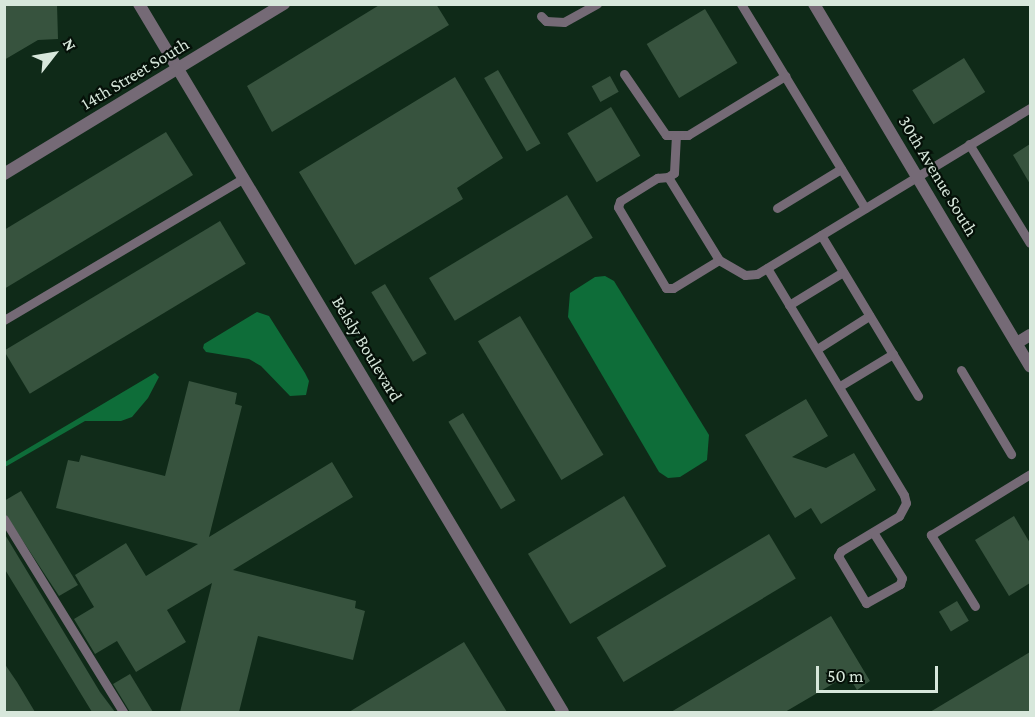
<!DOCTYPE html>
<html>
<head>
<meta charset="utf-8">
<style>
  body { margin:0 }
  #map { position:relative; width:1035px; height:717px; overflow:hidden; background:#0f2a18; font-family:"Crimson Pro",serif }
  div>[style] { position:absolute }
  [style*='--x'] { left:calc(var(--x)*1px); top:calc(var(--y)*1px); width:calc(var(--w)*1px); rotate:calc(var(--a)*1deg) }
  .water>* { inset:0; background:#0e6d39 }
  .building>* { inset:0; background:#37533e; transform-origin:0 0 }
  .service>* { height:9px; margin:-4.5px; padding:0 4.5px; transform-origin:4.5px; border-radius:4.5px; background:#756a76 }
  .minor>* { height:12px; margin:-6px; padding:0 6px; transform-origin:6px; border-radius:6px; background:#756a76 }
  .tertiary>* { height:12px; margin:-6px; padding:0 6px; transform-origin:6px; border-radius:6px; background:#756a76 }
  span { translate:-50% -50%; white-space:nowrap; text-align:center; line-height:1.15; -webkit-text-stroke:4.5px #051008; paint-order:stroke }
  .street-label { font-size:18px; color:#d7e7db }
  .frame { position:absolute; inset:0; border:6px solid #d7e7db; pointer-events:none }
  .north { position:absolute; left:24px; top:24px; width:60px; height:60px; -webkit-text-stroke:4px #051008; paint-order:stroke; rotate:59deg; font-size:16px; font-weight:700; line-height:24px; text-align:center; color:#d7e7db }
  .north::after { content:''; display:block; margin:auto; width:21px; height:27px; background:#d7e7db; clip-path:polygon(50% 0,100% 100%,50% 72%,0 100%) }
  .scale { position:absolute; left:816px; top:666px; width:122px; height:27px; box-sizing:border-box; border:3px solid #d7e7db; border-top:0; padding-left:8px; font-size:18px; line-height:21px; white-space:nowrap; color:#d7e7db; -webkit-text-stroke:4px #051008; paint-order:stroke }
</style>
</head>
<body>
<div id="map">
  <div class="water">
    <i style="clip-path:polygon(605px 276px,614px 281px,709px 435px,707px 460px,680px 477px,668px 478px,659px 472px,568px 317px,570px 293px,595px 277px)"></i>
    <i style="clip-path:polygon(257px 312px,269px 316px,305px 373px,309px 381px,306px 395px,290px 396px,261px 366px,249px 359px,206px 352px,203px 348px,204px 344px)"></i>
    <i style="clip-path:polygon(155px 373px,159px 377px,148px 398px,132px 417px,121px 421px,85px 421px,5px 467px,5px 462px)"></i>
  </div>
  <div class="building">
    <i style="clip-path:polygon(4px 4px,57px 4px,58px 39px,38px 40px,4px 60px)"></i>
    <i style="clip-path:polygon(381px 4px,436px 4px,449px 25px,272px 132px,247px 86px)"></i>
    <i style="left:705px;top:9px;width:63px;height:68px;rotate:59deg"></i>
    <i style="left:964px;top:58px;width:40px;height:61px;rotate:58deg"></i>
    <i style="left:498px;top:70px;width:85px;height:16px;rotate:60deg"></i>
    <i style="left:610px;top:76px;width:18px;height:21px;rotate:61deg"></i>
    <i style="clip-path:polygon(455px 77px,503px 158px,457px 188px,463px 199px,355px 265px,299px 172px)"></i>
    <i style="left:611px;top:107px;width:57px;height:51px;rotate:59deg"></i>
    <i style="clip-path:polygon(166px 132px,193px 175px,4px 289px,4px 230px)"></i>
    <i style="clip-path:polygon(1030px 144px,1030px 184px,1013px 155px)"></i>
    <i style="left:567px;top:195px;width:50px;height:161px;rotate:59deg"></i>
    <i style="left:220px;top:221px;width:50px;height:252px;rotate:59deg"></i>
    <i style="left:385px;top:284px;width:81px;height:16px;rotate:59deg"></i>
    <i style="left:520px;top:316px;width:162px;height:49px;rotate:59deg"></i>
    <i style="clip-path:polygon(189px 381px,237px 393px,235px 404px,242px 406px,209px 537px,332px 462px,353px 497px,233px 570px,356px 601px,355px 608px,365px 611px,353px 660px,258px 636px,239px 712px,180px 712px,212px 583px,167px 610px,186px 642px,136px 672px,117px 641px,95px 654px,74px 619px,94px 607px,75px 575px,126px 543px,146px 576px,198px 544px,56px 508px,68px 460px,79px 462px,81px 455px,165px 476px)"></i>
    <i style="clip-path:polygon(806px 399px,828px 436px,792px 457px,826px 468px,854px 453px,876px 490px,821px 524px,811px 508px,795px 518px,745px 435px)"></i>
    <i style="left:463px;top:413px;width:102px;height:17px;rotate:59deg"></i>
    <i style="clip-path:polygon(21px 491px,78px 585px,59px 596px,4px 512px,4px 501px)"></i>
    <i style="left:624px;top:496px;width:82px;height:112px;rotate:59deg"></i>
    <i style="clip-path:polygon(1014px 516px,1030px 543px,1030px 583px,1009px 596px,975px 540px)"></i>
    <i style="clip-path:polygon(4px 533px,100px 692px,115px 712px,92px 712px,4px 568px)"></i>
    <i style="left:769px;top:534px;width:52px;height:201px;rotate:59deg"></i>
    <i style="left:957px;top:601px;width:23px;height:21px;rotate:59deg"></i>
    <i style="clip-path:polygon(831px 616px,870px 681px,857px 690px,848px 675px,785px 712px,671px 712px)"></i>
    <i style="clip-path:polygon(464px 642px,507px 712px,349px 712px)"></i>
    <i style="clip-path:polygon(1030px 652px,1030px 712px,930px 712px)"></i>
    <i style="clip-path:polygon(4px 663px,17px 682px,35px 712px,4px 712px)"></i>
    <i style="clip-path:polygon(130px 674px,153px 712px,130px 712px,113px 684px)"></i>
  </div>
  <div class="service">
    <i style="--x:741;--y:4;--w:239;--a:58.7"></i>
    <i style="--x:541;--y:16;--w:7;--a:45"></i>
    <i style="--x:546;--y:21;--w:18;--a:3"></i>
    <i style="--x:564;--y:22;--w:38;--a:-29"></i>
    <i style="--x:624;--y:74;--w:74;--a:55.5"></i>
    <i style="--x:666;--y:135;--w:22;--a:0"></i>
    <i style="--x:688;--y:135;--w:114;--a:-31.3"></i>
    <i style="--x:969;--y:144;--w:116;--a:58.4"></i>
    <i style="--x:668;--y:177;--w:7;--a:-34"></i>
    <i style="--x:674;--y:173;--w:38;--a:-87"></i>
    <i style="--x:777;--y:208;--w:75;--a:-31.4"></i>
    <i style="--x:821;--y:235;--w:188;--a:58.9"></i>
    <i style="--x:719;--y:260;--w:54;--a:148.7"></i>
    <i style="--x:673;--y:288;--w:7;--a:180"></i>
    <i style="--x:666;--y:288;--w:94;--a:-120.7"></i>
    <i style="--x:618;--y:207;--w:6;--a:-72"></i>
    <i style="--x:620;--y:201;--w:44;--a:-31.9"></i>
    <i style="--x:657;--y:178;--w:11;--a:-5"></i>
    <i style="--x:668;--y:177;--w:97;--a:58.4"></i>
    <i style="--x:719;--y:260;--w:30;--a:30"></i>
    <i style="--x:745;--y:275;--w:12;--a:-5"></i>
    <i style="--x:757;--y:274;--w:320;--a:-31.3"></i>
    <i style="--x:767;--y:268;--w:265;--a:58.9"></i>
    <i style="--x:904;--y:495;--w:8;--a:76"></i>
    <i style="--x:906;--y:503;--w:15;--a:118"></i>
    <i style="--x:899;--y:516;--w:68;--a:148.9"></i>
    <i style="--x:841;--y:551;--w:6;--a:121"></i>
    <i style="--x:838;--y:556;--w:55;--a:59.2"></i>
    <i style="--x:866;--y:603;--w:39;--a:-29"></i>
    <i style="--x:900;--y:584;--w:6;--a:-72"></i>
    <i style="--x:902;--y:578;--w:54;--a:-122.2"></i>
    <i style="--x:789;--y:305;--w:63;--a:-31.4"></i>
    <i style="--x:4;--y:320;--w:279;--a:-30.6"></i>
    <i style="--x:817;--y:349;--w:62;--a:-32.4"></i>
    <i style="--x:961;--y:370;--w:98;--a:59.2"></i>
    <i style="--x:840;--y:386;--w:62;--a:-31.1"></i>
    <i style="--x:4;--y:519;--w:227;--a:58.3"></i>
    <i style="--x:975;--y:606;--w:84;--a:-121.8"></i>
    <i style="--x:931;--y:535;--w:116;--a:-31.6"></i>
  </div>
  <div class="minor">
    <i style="--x:139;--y:4;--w:825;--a:59.08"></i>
    <i style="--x:4;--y:174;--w:328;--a:-31.3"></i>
    <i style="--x:1017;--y:343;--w:15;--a:-32"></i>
  </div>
  <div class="tertiary">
    <i style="--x:814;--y:4;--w:422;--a:59.2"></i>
  </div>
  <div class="street-label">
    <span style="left:135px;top:74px;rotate:-31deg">14th Street South</span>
    <span style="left:938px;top:176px;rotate:59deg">30th Avenue South</span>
    <span style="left:367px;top:349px;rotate:59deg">Belsly Boulevard</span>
  </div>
  <div class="frame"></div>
  <div class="north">N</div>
  <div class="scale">50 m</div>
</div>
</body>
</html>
